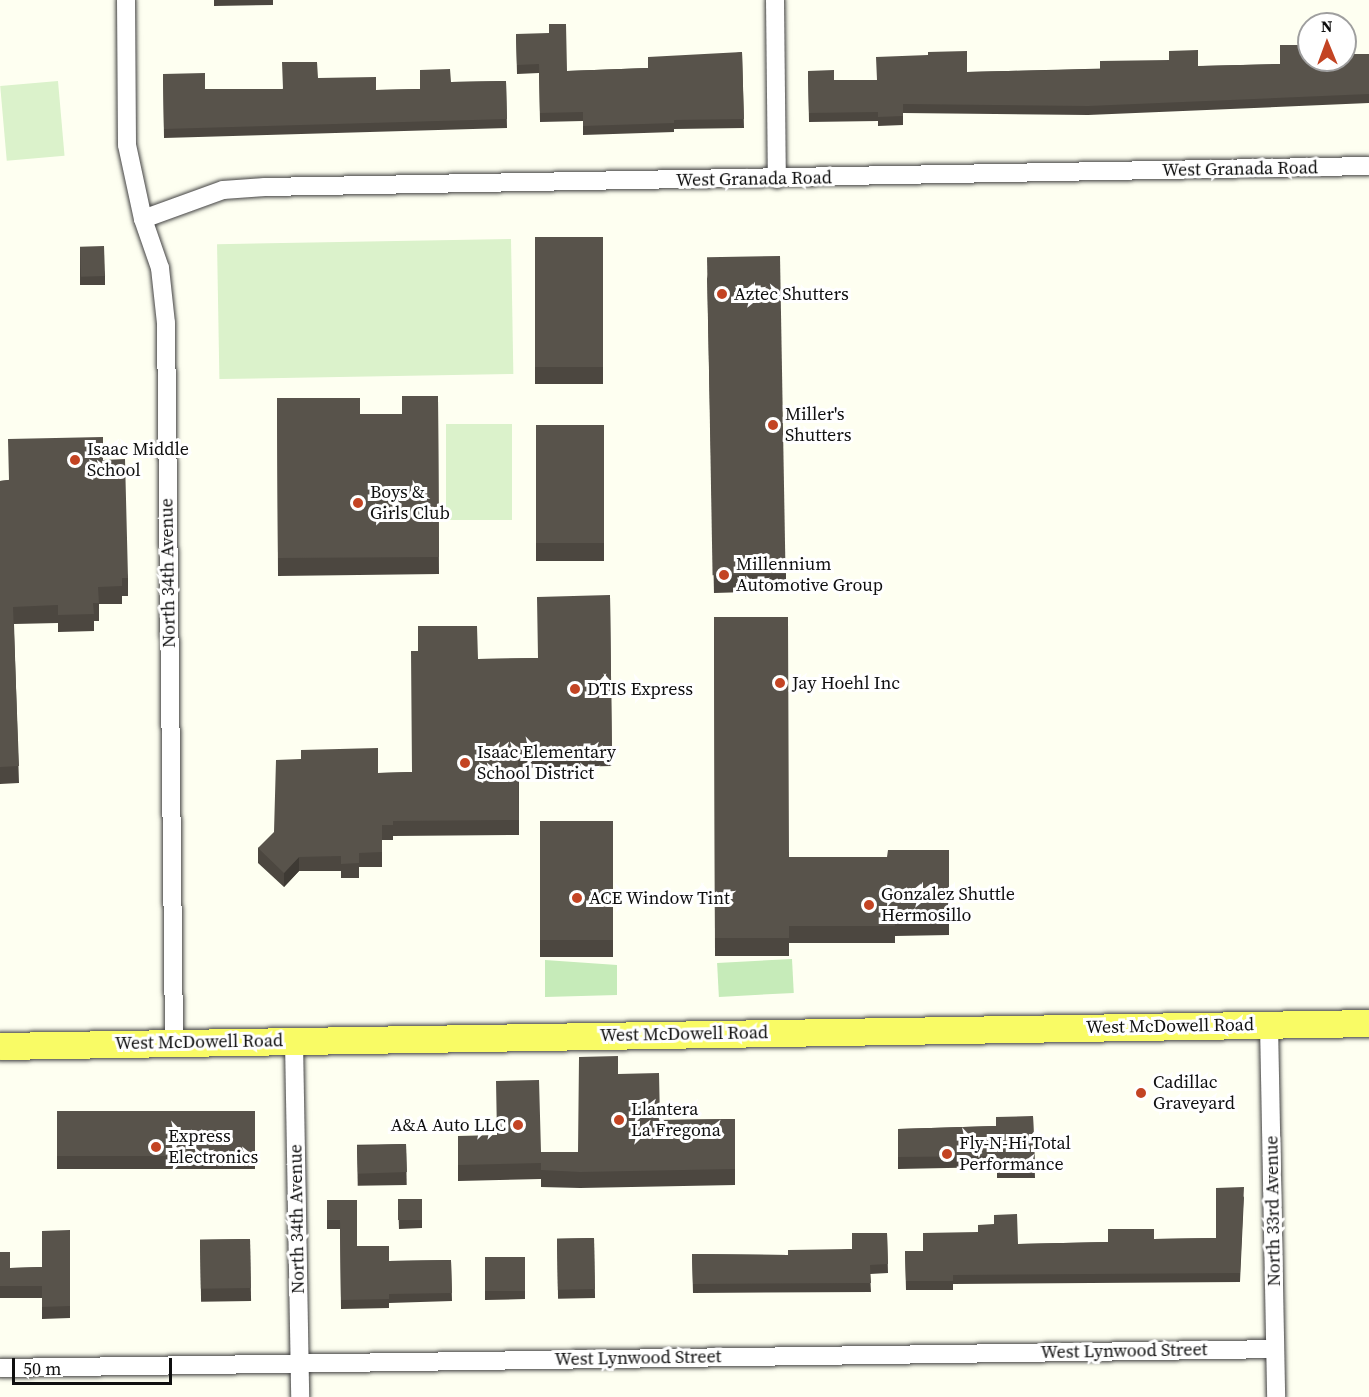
<!DOCTYPE html>
<html>
<head>
<meta charset="utf-8">
<style>
  body { margin:0 }
  #map { position:relative; width:1369px; height:1397px; overflow:hidden; background:#fefff1; font-family:"Source Serif 4",serif }
  div>[style] { position:absolute }
  [style*='--x'] { left:calc(var(--x)*1px); top:calc(var(--y)*1px); width:calc(var(--w)*1px); rotate:calc(var(--a)*1deg) }
  .green>* { inset:0; background:#c6ebb9; transform-origin:0 0 }
  .pitch>* { inset:0; background:#dbf2cb; transform-origin:0 0 }
  .roads { filter:drop-shadow(0 0 2px #424242) drop-shadow(0 0 2px #424242) }
  .street>* { height:18px; margin:-9px; padding:0 9px; transform-origin:9px; border-radius:9px; background:#fff }
  .primary>* { height:27px; margin:-13.5px; padding:0 13.5px; transform-origin:13.5px; border-radius:13.5px; background:#f9fb65 }
  .wall>* { inset:0; background:#4c4740; transform-origin:0 0 }
  .shaded-wall>* { inset:0; background:#3e3a34 }
  .building>* { inset:0; background:#58534b; transform-origin:0 0 }
  .dots>* { width:16px; height:16px; translate:-50% -50%; box-sizing:border-box; border:3px solid #fff; border-radius:50% }
  span { translate:-50% -50%; white-space:nowrap; text-align:center; line-height:1.15; -webkit-text-stroke:6px #fff; paint-order:stroke }
  .street-label { font-size:18px; color:#0f0f0f }
  .poi-label { font-size:18px; color:#0f0f0f }
  .left { translate:0 -50%; text-align:left }
  .right { translate:-100% -50%; text-align:right }
  .north { position:absolute; left:1297px; top:12px; width:60px; height:60px; box-sizing:border-box; background:#fff; border:2px solid #9f9f9f; border-radius:50%; rotate:359deg; font-size:16px; font-weight:700; line-height:24px; text-align:center; color:#0f0f0f }
  .north::after { content:''; display:block; margin:auto; width:21px; height:27px; background:#c34423; clip-path:polygon(50% 0,100% 100%,50% 72%,0 100%) }
  .scale { position:absolute; left:12px; top:1358px; width:160px; height:27px; box-sizing:border-box; border:3px solid #0f0f0f; border-top:0; padding-left:8px; font-size:18px; line-height:21px; white-space:nowrap; color:#0f0f0f; -webkit-text-stroke:4px #fff; paint-order:stroke }
</style>
</head>
<body>
<div id="map">
  <div class="green">
    <i style="left:792px;top:959px;width:34px;height:75px;rotate:87deg"></i>
    <i style="clip-path:polygon(545px 960px,617px 965px,617px 995px,545px 997px)"></i>
  </div>
  <div class="pitch">
    <i style="left:58px;top:81px;width:75px;height:58px;rotate:85deg"></i>
    <i style="left:511px;top:239px;width:135px;height:294px;rotate:89deg"></i>
    <i style="left:446px;top:424px;width:66px;height:96px"></i>
  </div>
  <div class="roads">
    <div class="street">
      <i style="--x:126;--y:0;--w:145;--a:89.6"></i>
      <i style="--x:127;--y:145;--w:76;--a:77.8"></i>
      <i style="--x:143;--y:219;--w:52;--a:70.9"></i>
      <i style="--x:160;--y:268;--w:55;--a:83.8"></i>
      <i style="--x:166;--y:323;--w:720;--a:89.36"></i>
      <i style="--x:775;--y:0;--w:179;--a:89.4"></i>
      <i style="--x:143;--y:219;--w:85;--a:-19.9"></i>
      <i style="--x:223;--y:190;--w:42;--a:-4.1"></i>
      <i style="--x:265;--y:187;--w:1104;--a:-1.09"></i>
      <i style="--x:1269;--y:1024;--w:373;--a:88.9"></i>
      <i style="--x:294;--y:1041;--w:356;--a:89"></i>
      <i style="--x:0;--y:1368;--w:1275;--a:-0.85"></i>
    </div>
    <div class="primary">
      <i style="--x:0;--y:1046;--w:1369;--a:-0.96"></i>
    </div>
  </div>
  <div class="wall">
    <i style="clip-path:polygon(214px 0,273px 0,273px 5px,214px 6px)"></i>
    <i style="clip-path:polygon(516px 34px,567px 71px,648px 68px,742px 52px,744px 128px,674px 129px,674px 132px,583px 135px,583px 121px,540px 122px,539px 73px,517px 74px)"></i>
    <i style="clip-path:polygon(1369px 54px,1369px 103px,1088px 115px,903px 113px,903px 125px,878px 126px,878px 121px,809px 122px,808px 71px,834px 80px,876px 80px,967px 72px,1280px 64px)"></i>
    <i style="clip-path:polygon(163px 74px,205px 89px,282px 89px,318px 78px,376px 90px,420px 89px,451px 82px,506px 81px,507px 128px,164px 138px)"></i>
    <i style="left:603px;top:237px;width:147px;height:68px;rotate:90deg"></i>
    <i style="clip-path:polygon(80px 247px,105px 276px,105px 285px,80px 285px)"></i>
    <i style="clip-path:polygon(707px 275px,786px 574px,786px 591px,714px 593px)"></i>
    <i style="clip-path:polygon(438px 396px,439px 574px,278px 576px,277px 398px,360px 414px,402px 414px)"></i>
    <i style="left:604px;top:425px;width:136px;height:68px;rotate:90deg"></i>
    <i style="clip-path:polygon(103px 460px,128px 578px,128px 596px,122px 596px,122px 604px,99px 604px,99px 621px,94px 621px,94px 631px,58px 632px,58px 623px,14px 624px,19px 783px,0 784px,0 481px,8px 480px)"></i>
    <i style="clip-path:polygon(610px 595px,612px 766px,519px 768px,519px 835px,393px 836px,393px 840px,382px 840px,382px 867px,359px 867px,359px 878px,341px 878px,341px 871px,299px 871px,284px 887px,258px 863px,258px 848px,378px 773px,412px 772px,478px 659px,538px 658px)"></i>
    <i style="clip-path:polygon(714px 617px,789px 857px,887px 857px,949px 850px,949px 935px,895px 936px,895px 943px,789px 943px,789px 956px,715px 956px)"></i>
    <i style="left:540px;top:821px;width:73px;height:136px"></i>
    <i style="clip-path:polygon(618px 1074px,660px 1120px,735px 1119px,735px 1185px,580px 1188px,541px 1187px,541px 1179px,458px 1181px,458px 1136px,541px 1152px,578px 1152px)"></i>
    <i style="left:57px;top:1111px;width:198px;height:58px"></i>
    <i style="clip-path:polygon(1033px 1116px,1035px 1178px,997px 1178px,997px 1167px,898px 1169px,898px 1129px,996px 1126px)"></i>
    <i style="left:406px;top:1144px;width:41px;height:49px;rotate:89deg"></i>
    <i style="clip-path:polygon(1244px 1196px,1240px 1282px,953px 1284px,953px 1290px,906px 1290px,905px 1251px,923px 1251px,1018px 1244px,1108px 1242px,1154px 1239px,1216px 1238px)"></i>
    <i style="clip-path:polygon(398px 1199px,422px 1219px,422px 1228px,399px 1229px)"></i>
    <i style="clip-path:polygon(327px 1200px,357px 1200px,357px 1246px,389px 1261px,451px 1260px,452px 1301px,389px 1303px,389px 1308px,341px 1309px,340px 1229px,327px 1229px)"></i>
    <i style="clip-path:polygon(70px 1230px,70px 1318px,42px 1319px,42px 1298px,0 1298px,0 1252px,10px 1268px,42px 1267px)"></i>
    <i style="clip-path:polygon(887px 1233px,888px 1273px,870px 1274px,871px 1292px,693px 1293px,692px 1254px,788px 1255px,852px 1249px)"></i>
    <i style="left:594px;top:1238px;width:60px;height:37px;rotate:89deg"></i>
    <i style="left:250px;top:1239px;width:62px;height:50px;rotate:89deg"></i>
    <i style="clip-path:polygon(485px 1258px,525px 1291px,525px 1299px,485px 1300px)"></i>
  </div>
  <div class="shaded-wall">
    <i style="clip-path:polygon(299px 857px,299px 871px,284px 887px,284px 873px)"></i>
  </div>
  <div class="building">
    <i style="clip-path:polygon(549px 24px,566px 24px,567px 71px,648px 68px,648px 57px,742px 52px,744px 119px,674px 120px,674px 123px,583px 126px,583px 112px,540px 113px,539px 64px,517px 65px,516px 34px,549px 33px)"></i>
    <i style="clip-path:polygon(1280px 45px,1309px 45px,1309px 60px,1345px 60px,1345px 54px,1369px 54px,1369px 94px,1088px 106px,903px 104px,903px 116px,878px 117px,878px 112px,809px 113px,808px 71px,834px 70px,834px 80px,877px 80px,876px 57px,928px 55px,928px 52px,967px 51px,967px 72px,1100px 69px,1100px 61px,1169px 60px,1169px 51px,1198px 50px,1198px 66px,1280px 64px)"></i>
    <i style="clip-path:polygon(282px 62px,317px 62px,318px 78px,376px 77px,376px 90px,420px 89px,420px 70px,450px 69px,451px 82px,506px 81px,507px 119px,164px 129px,163px 74px,205px 73px,205px 89px,283px 89px)"></i>
    <i style="left:603px;top:237px;width:130px;height:68px;rotate:90deg"></i>
    <i style="left:104px;top:246px;width:30px;height:24px;rotate:88deg"></i>
    <i style="left:780px;top:256px;width:318px;height:73px;rotate:89deg"></i>
    <i style="clip-path:polygon(402px 396px,438px 396px,439px 557px,278px 558px,277px 398px,360px 398px,360px 414px,402px 414px)"></i>
    <i style="left:604px;top:425px;width:118px;height:68px;rotate:90deg"></i>
    <i style="clip-path:polygon(103px 437px,103px 460px,125px 459px,128px 578px,122px 578px,122px 586px,98px 587px,99px 603px,93px 603px,94px 614px,58px 615px,58px 605px,13px 607px,19px 766px,0 767px,0 481px,9px 480px,8px 439px)"></i>
    <i style="clip-path:polygon(610px 595px,612px 752px,518px 754px,519px 820px,393px 821px,393px 825px,382px 825px,382px 852px,359px 853px,359px 863px,341px 864px,341px 856px,299px 857px,284px 873px,258px 848px,274px 832px,276px 760px,301px 759px,301px 750px,378px 748px,378px 773px,412px 772px,411px 651px,418px 651px,418px 626px,477px 626px,478px 659px,538px 658px,537px 597px)"></i>
    <i style="clip-path:polygon(714px 617px,788px 617px,789px 857px,887px 857px,888px 850px,949px 850px,949px 918px,894px 918px,895px 926px,789px 926px,789px 938px,715px 938px)"></i>
    <i style="left:540px;top:821px;width:73px;height:119px"></i>
    <i style="clip-path:polygon(618px 1056px,618px 1074px,659px 1073px,660px 1120px,735px 1119px,735px 1169px,580px 1172px,541px 1170px,541px 1163px,458px 1165px,458px 1136px,497px 1135px,496px 1081px,539px 1080px,541px 1152px,578px 1152px,579px 1057px)"></i>
    <i style="left:57px;top:1111px;width:198px;height:45px"></i>
    <i style="clip-path:polygon(1033px 1116px,1035px 1166px,997px 1167px,997px 1156px,898px 1157px,898px 1129px,996px 1126px,996px 1117px)"></i>
    <i style="left:406px;top:1144px;width:28px;height:49px;rotate:88deg"></i>
    <i style="clip-path:polygon(1244px 1187px,1240px 1273px,953px 1275px,953px 1281px,906px 1281px,905px 1251px,923px 1251px,923px 1233px,978px 1232px,978px 1225px,994px 1224px,994px 1215px,1017px 1214px,1018px 1244px,1108px 1242px,1108px 1229px,1154px 1229px,1154px 1239px,1216px 1238px,1216px 1188px)"></i>
    <i style="left:398px;top:1199px;width:24px;height:21px"></i>
    <i style="clip-path:polygon(327px 1200px,357px 1200px,357px 1246px,389px 1246px,389px 1261px,451px 1260px,452px 1293px,389px 1294px,389px 1299px,341px 1300px,340px 1220px,327px 1220px)"></i>
    <i style="clip-path:polygon(70px 1230px,70px 1306px,42px 1307px,42px 1286px,0 1286px,0 1252px,10px 1252px,10px 1268px,42px 1267px,42px 1231px)"></i>
    <i style="clip-path:polygon(852px 1233px,887px 1233px,888px 1264px,870px 1265px,871px 1283px,693px 1284px,692px 1254px,788px 1255px,788px 1250px,852px 1249px)"></i>
    <i style="left:594px;top:1238px;width:51px;height:37px;rotate:89deg"></i>
    <i style="left:250px;top:1239px;width:49px;height:50px;rotate:89deg"></i>
    <i style="left:525px;top:1257px;width:34px;height:40px;rotate:90deg"></i>
  </div>
  <div class="dots">
    <i style="left:722px;top:294px;background:#c34423"></i>
    <i style="left:773px;top:425px;background:#c34423"></i>
    <i style="left:75px;top:460px;background:#c34423"></i>
    <i style="left:358px;top:503px;background:#c34423"></i>
    <i style="left:724px;top:575px;background:#c34423"></i>
    <i style="left:780px;top:683px;background:#c34423"></i>
    <i style="left:575px;top:689px;background:#c34423"></i>
    <i style="left:465px;top:763px;background:#c34423"></i>
    <i style="left:577px;top:898px;background:#c34423"></i>
    <i style="left:869px;top:905px;background:#c34423"></i>
    <i style="left:1141px;top:1093px;background:#c34423"></i>
    <i style="left:619px;top:1120px;background:#c34423"></i>
    <i style="left:518px;top:1125px;background:#c34423"></i>
    <i style="left:156px;top:1147px;background:#c34423"></i>
    <i style="left:947px;top:1154px;background:#c34423"></i>
  </div>
  <div class="street-label">
    <span style="left:1240px;top:169px;rotate:-1deg">West Granada Road</span>
    <span style="left:754px;top:179px;rotate:-1deg">West Granada Road</span>
    <span style="left:168px;top:573px;rotate:-91deg">North 34th Avenue</span>
    <span style="left:1170px;top:1026px;rotate:-1deg">West McDowell Road</span>
    <span style="left:684px;top:1034px;rotate:-1deg">West McDowell Road</span>
    <span style="left:199px;top:1042px;rotate:-1deg">West McDowell Road</span>
    <span style="left:1273px;top:1211px;rotate:-91deg">North 33rd Avenue</span>
    <span style="left:297px;top:1219px;rotate:-91deg">North 34th Avenue</span>
    <span style="left:1124px;top:1351px;rotate:-1deg">West Lynwood Street</span>
    <span style="left:638px;top:1358px;rotate:-1deg">West Lynwood Street</span>
  </div>
  <div class="poi-label">
    <span class="left" style="left:734px;top:294px">Aztec Shutters</span>
    <span class="left" style="left:785px;top:425px">Miller's<br>Shutters</span>
    <span class="left" style="left:87px;top:460px">Isaac Middle<br>School</span>
    <span class="left" style="left:370px;top:503px">Boys &amp;<br>Girls Club</span>
    <span class="left" style="left:736px;top:575px">Millennium<br>Automotive Group</span>
    <span class="left" style="left:792px;top:683px">Jay Hoehl Inc</span>
    <span class="left" style="left:587px;top:689px">DTIS Express</span>
    <span class="left" style="left:477px;top:763px">Isaac Elementary<br>School District</span>
    <span class="left" style="left:881px;top:905px">Gonzalez Shuttle<br>Hermosillo</span>
    <span class="left" style="left:589px;top:898px">ACE Window Tint</span>
    <span class="left" style="left:1153px;top:1093px">Cadillac<br>Graveyard</span>
    <span class="left" style="left:631px;top:1120px">Llantera<br>La Fregona</span>
    <span class="right" style="left:506px;top:1125px">A&amp;A Auto LLC</span>
    <span class="left" style="left:168px;top:1147px">Express<br>Electronics</span>
    <span class="left" style="left:959px;top:1154px">Fly-N-Hi Total<br>Performance</span>
  </div>
  <div class="north">N</div>
  <div class="scale">50 m</div>
</div>
</body>
</html>
